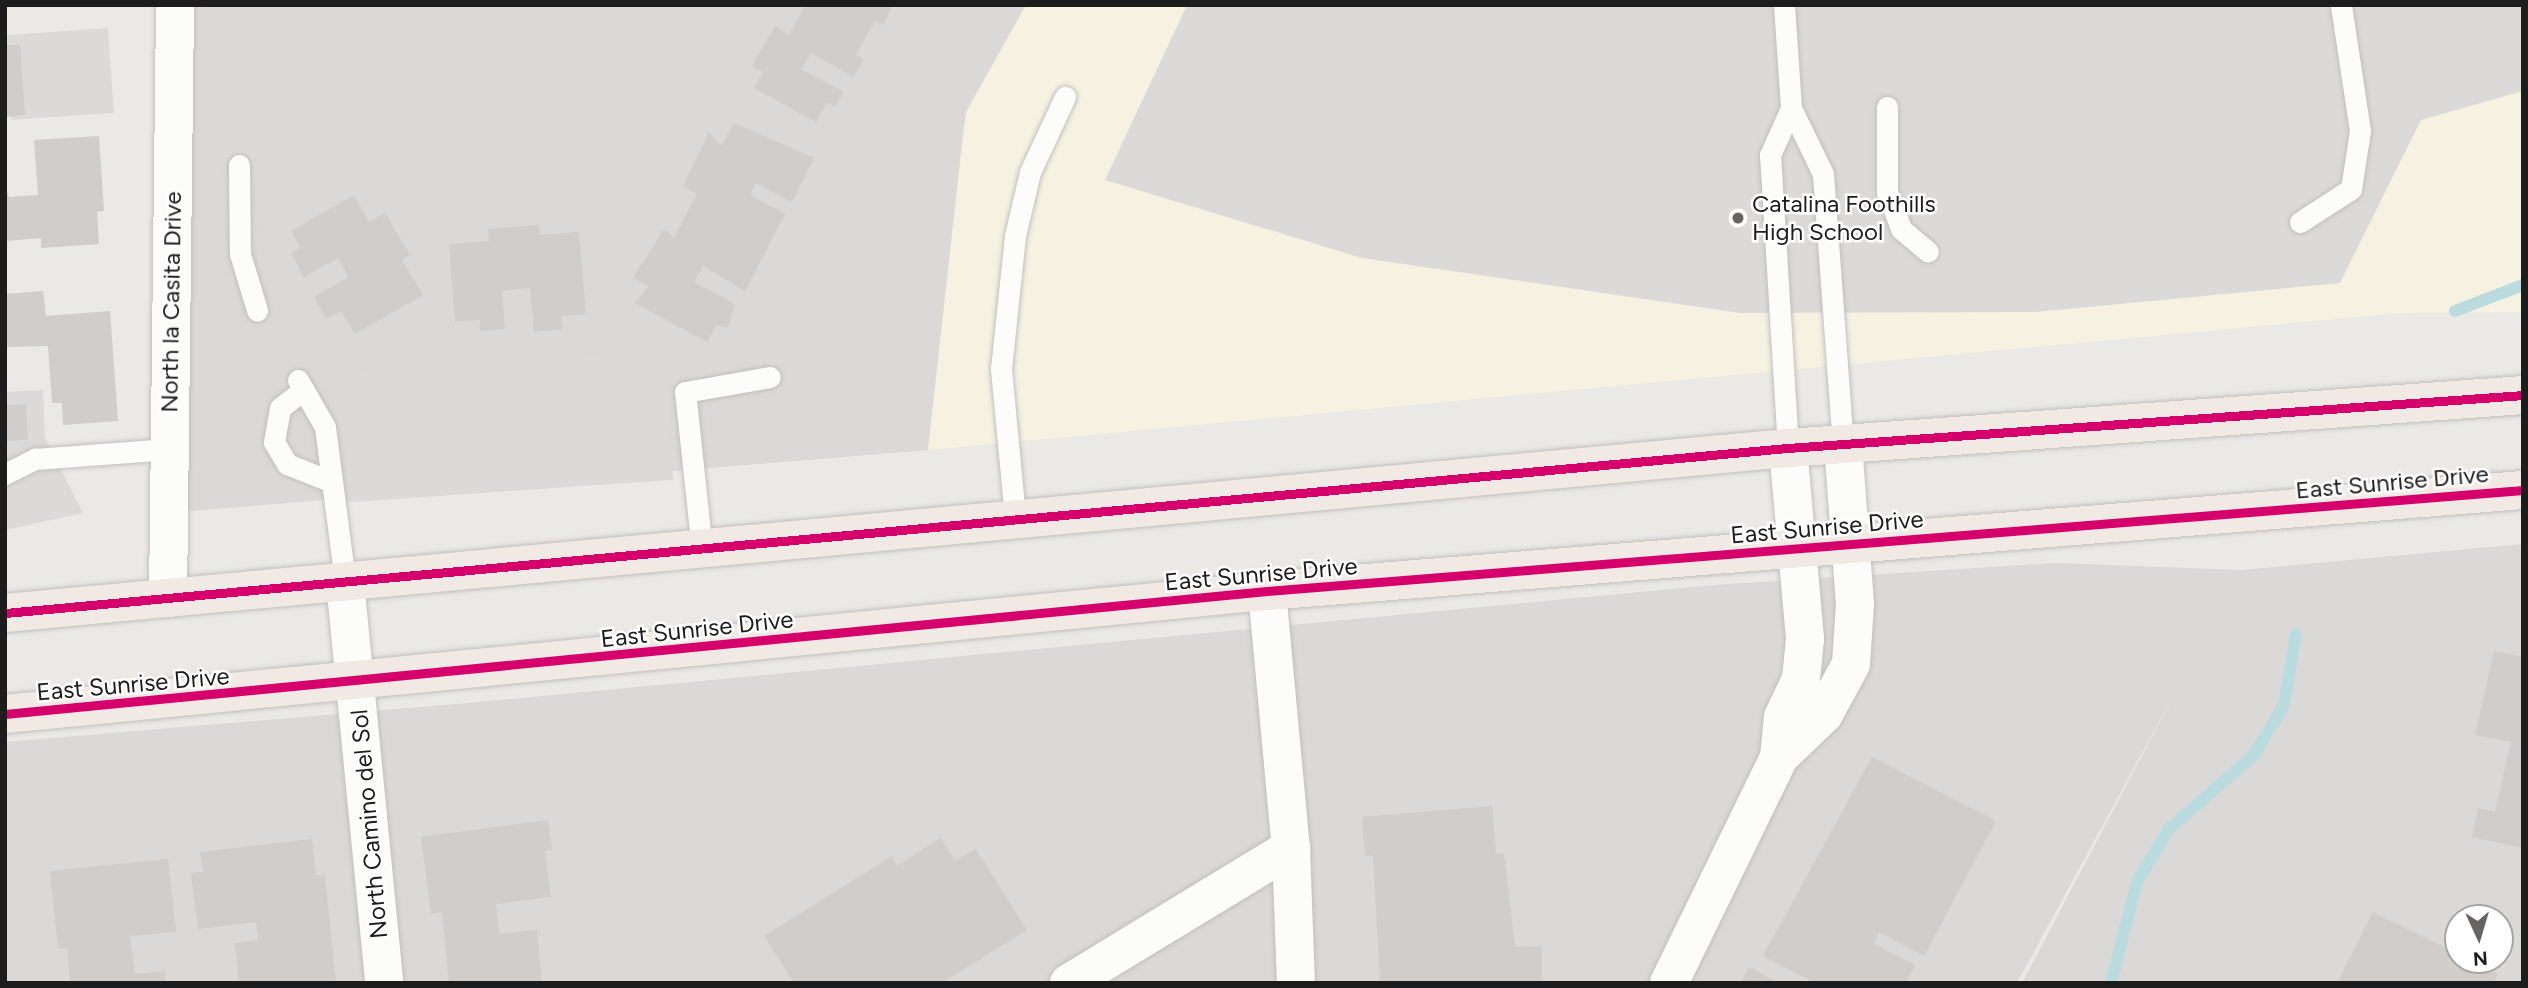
<!DOCTYPE html>
<html>
<head>
<meta charset="utf-8">
<style>
  body { margin:0 }
  #map { position:relative; width:2528px; height:988px; overflow:hidden; background:#ebe9e6; font-family:Figtree,sans-serif }
  div>[style] { position:absolute }
  [style*='--x'] { left:calc(var(--x)*1px); top:calc(var(--y)*1px); width:calc(var(--w)*1px); rotate:calc(var(--a)*1deg) }
  .residential>* { inset:0; background:#dad9d7 }
  .education>* { inset:0; background:#f5f2e1 }
  .parking>* { inset:0; background:#dbdad9; transform-origin:0 0 }
  .stream>* { height:12px; margin:-6px; padding:0 6px; transform-origin:6px; border-radius:6px; background:#badcde }
  .building>* { inset:0; background:#d0cdcb; transform-origin:0 0 }
  .roads { filter:drop-shadow(0 0 2px #c1c0be) drop-shadow(0 0 2px #c1c0be) }
  .service>* { height:21px; margin:-10.5px; padding:0 10.5px; transform-origin:10.5px; border-radius:10.5px; background:#fcfcfb }
  .minor>* { height:38px; margin:-19px; padding:0 19px; transform-origin:19px; border-radius:19px; background:#fcfcfb }
  .primary>* { height:38px; margin:-19px; padding:0 19px; transform-origin:19px; border-radius:19px; background:#f0e9e4 }
  .cycleway>* { height:9px; margin:-4.5px; padding:0 4.5px; transform-origin:4.5px; border-radius:4.5px; background:#d6006c }
  .dots>* { width:19px; height:19px; translate:-50% -50%; box-sizing:border-box; border:4px solid #fff; border-radius:50% }
  span { translate:-50% -50%; white-space:nowrap; text-align:center; line-height:1.15; -webkit-text-stroke:5px #fff; paint-order:stroke }
  .poi-label { font-size:24px; color:#1d1d1d }
  .left { translate:0 -50%; text-align:left }
  .street-label { font-size:24px; color:#1d1d1d }
  .frame { position:absolute; inset:0; border:7px solid #1d1d1d; pointer-events:none }
  .north { position:absolute; left:2444px; top:904px; width:70px; height:70px; box-sizing:border-box; background:#fff; border:2px solid #a5a5a5; border-radius:50%; rotate:176deg; font-size:19px; font-weight:700; line-height:28px; text-align:center; color:#1d1d1d }
  .north::after { content:''; display:block; margin:auto; width:24px; height:32px; background:#656463; clip-path:polygon(50% 0,100% 100%,50% 72%,0 100%) }
</style>
</head>
<body>
<div id="map">
  <div class="residential">
    <i style="clip-path:polygon(175px 5px,1031px 5px,964px 124px,928px 450px,168px 513px)"></i>
    <i style="clip-path:polygon(evenodd,2523px 544px,2523px 983px,2022px 983px,2186px 672px,2017px 983px,5px 983px,5px 742px,468px 703px,1713px 585px,2055px 563px,2241px 570px,2523px 544px,2458px 918px,2500px 918px,2500px 960px,2458px 960px,2458px 918px)"></i>
  </div>
  <div class="education">
    <i style="clip-path:polygon(1026px 5px,2523px 5px,2523px 312px,2400px 313px,928px 450px,966px 112px)"></i>
  </div>
  <div class="parking">
    <i style="left:214px;top:5px;width:89px;height:178px"></i>
    <i style="clip-path:polygon(917px 5px,996px 5px,804px 390px,729px 349px)"></i>
    <i style="clip-path:polygon(1187px 5px,2523px 5px,2523px 91px,2421px 120px,2340px 283px,2036px 312px,1740px 313px,1362px 258px,1105px 180px)"></i>
    <i style="left:108px;top:28px;width:85px;height:103px;rotate:86deg"></i>
    <i style="left:664px;top:349px;width:131px;height:332px;rotate:86deg"></i>
    <i style="clip-path:polygon(43px 390px,45px 438px,83px 513px,5px 530px,5px 392px)"></i>
    <i style="left:1708px;top:756px;width:40px;height:82px;rotate:27deg"></i>
  </div>
  <div class="stream">
    <i style="--x:2455;--y:311;--w:73;--a:-20.9"></i>
    <i style="--x:2111;--y:983;--w:104;--a:-75.6"></i>
    <i style="--x:2137;--y:882;--w:62;--a:-58.9"></i>
    <i style="--x:2169;--y:829;--w:113;--a:-41"></i>
    <i style="--x:2254;--y:755;--w:58;--a:-59"></i>
    <i style="--x:2284;--y:705;--w:72;--a:-80.4"></i>
  </div>
  <div class="building">
    <i style="clip-path:polygon(805px 5px,893px 5px,883px 25px,875px 21px,856px 55px,864px 59px,854px 77px,811px 53px,801px 69px,844px 92px,835px 107px,827px 102px,816px 122px,754px 88px,763px 72px,752px 66px,775px 26px,789px 35px)"></i>
    <i style="clip-path:polygon(5px 45px,20px 45px,25px 115px,5px 117px)"></i>
    <i style="clip-path:polygon(734px 123px,814px 158px,792px 202px,755px 183px,751px 195px,785px 214px,745px 291px,703px 266px,694px 282px,735px 304px,728px 328px,716px 325px,707px 342px,635px 303px,649px 286px,633px 278px,664px 229px,674px 238px,697px 194px,683px 186px,709px 132px,721px 146px)"></i>
    <i style="clip-path:polygon(99px 136px,104px 211px,97px 212px,99px 244px,41px 248px,41px 238px,5px 241px,5px 186px,9px 197px,38px 195px,34px 140px)"></i>
    <i style="clip-path:polygon(354px 195px,369px 222px,385px 213px,410px 255px,402px 260px,423px 295px,355px 334px,341px 311px,326px 319px,314px 297px,349px 277px,338px 258px,304px 277px,291px 253px,301px 248px,291px 231px)"></i>
    <i style="clip-path:polygon(539px 225px,540px 235px,579px 232px,586px 314px,561px 316px,563px 329px,534px 332px,530px 288px,502px 291px,505px 329px,480px 331px,480px 320px,455px 322px,449px 244px,489px 241px,488px 229px)"></i>
    <i style="clip-path:polygon(43px 291px,46px 316px,110px 311px,118px 421px,63px 425px,62px 403px,52px 403px,48px 346px,5px 347px,5px 294px)"></i>
    <i style="left:26px;top:404px;width:36px;height:21px;rotate:87deg"></i>
    <i style="clip-path:polygon(2494px 651px,2523px 657px,2523px 848px,2472px 837px,2478px 808px,2495px 812px,2511px 742px,2475px 735px)"></i>
    <i style="clip-path:polygon(1872px 757px,1996px 821px,1924px 956px,1879px 932px,1874px 944px,1915px 965px,1906px 983px,1815px 983px,1763px 956px)"></i>
    <i style="clip-path:polygon(1492px 806px,1496px 854px,1504px 853px,1515px 947px,1542px 946px,1542px 983px,1380px 983px,1373px 855px,1365px 856px,1362px 817px)"></i>
    <i style="clip-path:polygon(548px 820px,552px 850px,545px 851px,551px 897px,496px 904px,499px 934px,537px 930px,542px 983px,449px 983px,442px 912px,431px 914px,421px 837px)"></i>
    <i style="clip-path:polygon(941px 838px,955px 861px,976px 849px,1027px 930px,942px 983px,794px 983px,764px 936px,892px 856px,896px 866px)"></i>
    <i style="clip-path:polygon(312px 839px,316px 875px,325px 875px,336px 983px,239px 983px,235px 943px,258px 940px,256px 922px,198px 929px,191px 873px,203px 872px,200px 852px)"></i>
    <i style="clip-path:polygon(168px 859px,176px 932px,130px 936px,135px 974px,165px 971px,166px 983px,70px 983px,67px 948px,58px 949px,50px 871px)"></i>
    <i style="clip-path:polygon(2373px 912px,2458px 954px,2458px 960px,2470px 960px,2498px 974px,2493px 983px,2337px 983px)"></i>
    <i style="clip-path:polygon(1749px 967px,1779px 983px,1741px 983px)"></i>
  </div>
  <div class="roads">
    <div class="service">
      <i style="--x:1784;--y:5;--w:103;--a:86.1"></i>
      <i style="--x:1887;--y:107;--w:85;--a:90"></i>
      <i style="--x:1887;--y:192;--w:40;--a:69"></i>
      <i style="--x:1901;--y:229;--w:35;--a:40"></i>
      <i style="--x:239;--y:165;--w:89;--a:89.4"></i>
      <i style="--x:240;--y:254;--w:59;--a:73.1"></i>
      <i style="--x:2300;--y:222;--w:61;--a:-32.9"></i>
      <i style="--x:2351;--y:189;--w:59;--a:-81.2"></i>
      <i style="--x:2360;--y:131;--w:127;--a:-98.6"></i>
      <i style="--x:298;--y:380;--w:54;--a:60.1"></i>
      <i style="--x:325;--y:427;--w:156;--a:82.6"></i>
      <i style="--x:303;--y:390;--w:29;--a:142"></i>
      <i style="--x:280;--y:408;--w:35;--a:100"></i>
      <i style="--x:274;--y:442;--w:26;--a:59"></i>
      <i style="--x:287;--y:464;--w:48;--a:21.8"></i>
      <i style="--x:1788;--y:448;--w:294;--a:-93.5"></i>
      <i style="--x:1770;--y:155;--w:51;--a:-65.9"></i>
      <i style="--x:1791;--y:108;--w:73;--a:64.1"></i>
      <i style="--x:1823;--y:174;--w:271;--a:85.8"></i>
      <i style="--x:5;--y:474;--w:34;--a:-27"></i>
      <i style="--x:35;--y:459;--w:134;--a:-4.3"></i>
      <i style="--x:1015;--y:517;--w:149;--a:-95.4"></i>
      <i style="--x:1001;--y:369;--w:134;--a:-84"></i>
      <i style="--x:1015;--y:236;--w:66;--a:-76.8"></i>
      <i style="--x:1030;--y:172;--w:83;--a:-65"></i>
      <i style="--x:702;--y:550;--w:159;--a:-96.1"></i>
      <i style="--x:685;--y:392;--w:86;--a:-10"></i>
    </div>
    <div class="minor">
      <i style="--x:1788;--y:448;--w:192;--a:84.9"></i>
      <i style="--x:1805;--y:639;--w:40;--a:95.7"></i>
      <i style="--x:1801;--y:679;--w:42;--a:115.3"></i>
      <i style="--x:1783;--y:717;--w:40;--a:95.7"></i>
      <i style="--x:1779;--y:757;--w:62;--a:-43.7"></i>
      <i style="--x:1824;--y:714;--w:57;--a:-61.6"></i>
      <i style="--x:1851;--y:664;--w:60;--a:-86.2"></i>
      <i style="--x:1855;--y:604;--w:160;--a:-94.3"></i>
      <i style="--x:345;--y:582;--w:403;--a:84.4"></i>
      <i style="--x:1267;--y:591;--w:258;--a:84.7"></i>
      <i style="--x:1291;--y:848;--w:135;--a:87.9"></i>
      <i style="--x:168;--y:598;--w:593;--a:-89.32"></i>
      <i style="--x:1069;--y:983;--w:260;--a:-31.3"></i>
      <i style="--x:1669;--y:983;--w:251;--a:-64"></i>
    </div>
    <div class="primary">
      <i style="--x:5;--y:613;--w:1791;--a:-5.29"></i>
      <i style="--x:1788;--y:448;--w:737;--a:-4.12"></i>
      <i style="--x:5;--y:714;--w:1268;--a:-5.57"></i>
      <i style="--x:1267;--y:591;--w:1260;--a:-4.6"></i>
    </div>
  </div>
  <div class="cycleway">
    <i style="--x:5;--y:613;--w:1791;--a:-5.29"></i>
    <i style="--x:1788;--y:448;--w:737;--a:-4.12"></i>
    <i style="--x:5;--y:714;--w:1268;--a:-5.57"></i>
    <i style="--x:1267;--y:591;--w:1260;--a:-4.6"></i>
  </div>
  <div class="dots">
    <i style="left:1738px;top:218px;background:#656463"></i>
  </div>
  <div class="poi-label">
    <span class="left" style="left:1752px;top:218px">Catalina Foothills<br>High School</span>
  </div>
  <div class="street-label">
    <span style="left:171px;top:302px;rotate:-89deg">North la Casita Drive</span>
    <span style="left:2392px;top:482px;rotate:-5deg">East Sunrise Drive</span>
    <span style="left:1827px;top:527px;rotate:-5deg">East Sunrise Drive</span>
    <span style="left:1261px;top:574px;rotate:-5deg">East Sunrise Drive</span>
    <span style="left:697px;top:629px;rotate:-6deg">East Sunrise Drive</span>
    <span style="left:133px;top:684px;rotate:-5deg">East Sunrise Drive</span>
    <span style="left:369px;top:824px;rotate:-95deg">North Camino del Sol</span>
  </div>
  <div class="frame"></div>
  <div class="north">N</div>
</div>
</body>
</html>
